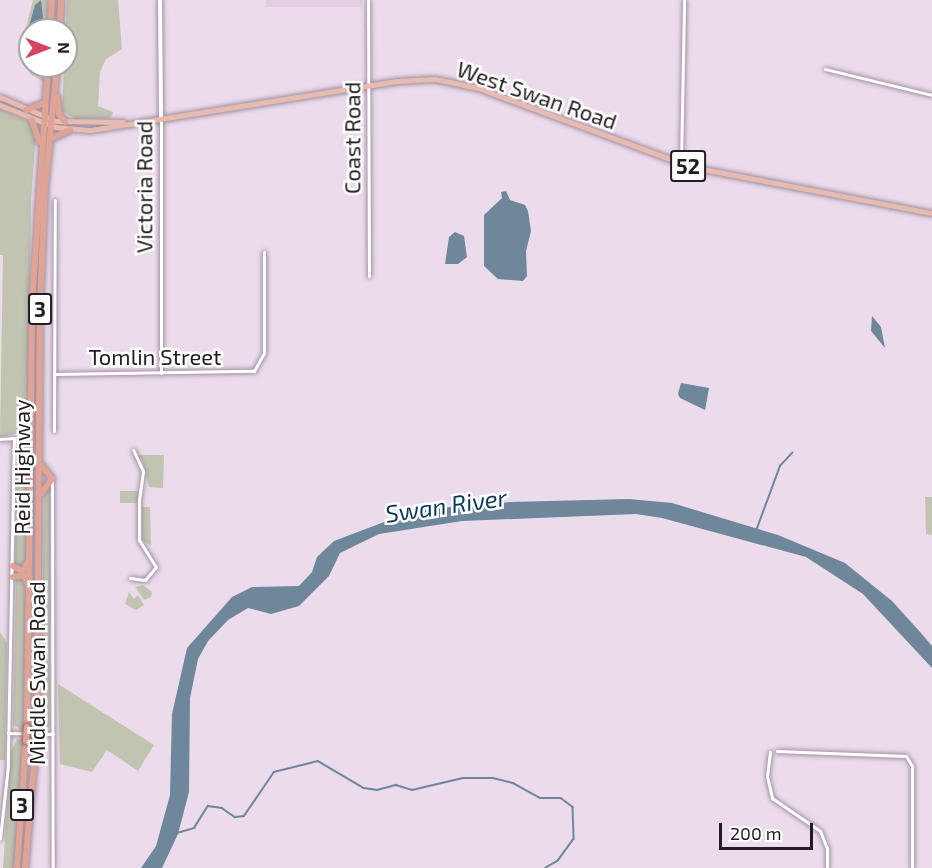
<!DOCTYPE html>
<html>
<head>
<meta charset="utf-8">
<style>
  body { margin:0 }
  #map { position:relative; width:932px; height:868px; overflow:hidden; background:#ebdbeb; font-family:"Exo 2",sans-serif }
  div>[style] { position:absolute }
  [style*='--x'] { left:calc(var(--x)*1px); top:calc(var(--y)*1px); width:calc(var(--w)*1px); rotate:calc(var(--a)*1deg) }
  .built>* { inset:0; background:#e2cde3; transform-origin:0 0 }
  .green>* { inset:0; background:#c1c4b0; transform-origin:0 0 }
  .water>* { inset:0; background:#6e879b }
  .stream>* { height:1.5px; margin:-0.75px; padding:0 0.75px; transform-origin:0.75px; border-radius:0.75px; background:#6e879b }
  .roads { filter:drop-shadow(0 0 2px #9f90a0) drop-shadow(0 0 2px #9f90a0) }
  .minor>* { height:3px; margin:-1.5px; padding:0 1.5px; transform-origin:1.5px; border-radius:1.5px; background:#fff }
  .tertiary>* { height:4px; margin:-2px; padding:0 2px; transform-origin:2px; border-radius:2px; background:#fff }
  .primary>* { height:5px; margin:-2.5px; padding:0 2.5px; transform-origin:2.5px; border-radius:2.5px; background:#e8bbb1 }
  .trunk>* { height:6px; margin:-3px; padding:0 3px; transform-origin:3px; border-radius:3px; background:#e0a497 }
  .bridges { filter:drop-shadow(0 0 2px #99665d) drop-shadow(0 0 2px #99665d) }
  .trunk-bridge>* { height:6px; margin:-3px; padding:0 3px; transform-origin:3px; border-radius:3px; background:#e0a497 }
  span { translate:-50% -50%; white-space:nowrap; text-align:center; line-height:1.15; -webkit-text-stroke:5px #fff; paint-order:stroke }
  .shield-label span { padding:2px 4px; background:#fff; border:2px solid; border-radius:4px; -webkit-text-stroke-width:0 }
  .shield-label { font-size:21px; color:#221d22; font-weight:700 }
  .street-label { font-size:22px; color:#221d22 }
  .water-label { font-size:24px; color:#0a3857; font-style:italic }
  .north { position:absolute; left:18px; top:18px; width:60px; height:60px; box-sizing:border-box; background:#fff; border:2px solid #a7a5a7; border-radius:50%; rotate:90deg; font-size:16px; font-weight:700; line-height:24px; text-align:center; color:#221d22 }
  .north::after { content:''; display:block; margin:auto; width:21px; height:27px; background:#d5445d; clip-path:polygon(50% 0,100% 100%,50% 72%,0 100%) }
  .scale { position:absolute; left:719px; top:823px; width:94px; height:27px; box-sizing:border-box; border:3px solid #221d22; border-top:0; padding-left:8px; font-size:18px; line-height:21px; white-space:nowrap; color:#221d22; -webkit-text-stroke:4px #fff; paint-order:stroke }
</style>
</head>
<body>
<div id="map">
  <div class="built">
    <i style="left:266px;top:0;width:96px;height:7px"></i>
  </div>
  <div class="green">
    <i style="clip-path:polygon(33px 0,48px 0,47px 30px,30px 30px,30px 66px,45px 66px,44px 82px,30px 74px,23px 40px)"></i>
    <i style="clip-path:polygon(67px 0,118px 0,122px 49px,106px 59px,100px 72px,98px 106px,113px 112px,111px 118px,75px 119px,62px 111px)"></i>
    <i style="clip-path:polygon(0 109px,30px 122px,36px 135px,31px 200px,26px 560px,22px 568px,15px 563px,17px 462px,22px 443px,19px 433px,0 437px,3px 255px,0 255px)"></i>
    <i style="clip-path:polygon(135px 455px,164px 455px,163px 488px,149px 487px,143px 462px)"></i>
    <i style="clip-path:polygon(50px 485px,50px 726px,45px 733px,41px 732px,41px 722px,44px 496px)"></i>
    <i style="left:120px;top:491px;width:18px;height:12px"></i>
    <i style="clip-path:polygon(925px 497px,932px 497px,932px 535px,926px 534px)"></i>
    <i style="clip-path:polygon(142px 507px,150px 507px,151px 546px,142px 540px)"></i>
    <i style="clip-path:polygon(22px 578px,26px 583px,25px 729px,20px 729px,13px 725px,16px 581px)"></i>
    <i style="clip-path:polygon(143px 585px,152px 592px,151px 597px,144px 600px,135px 587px)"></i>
    <i style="clip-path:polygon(129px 592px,134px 599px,138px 595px,144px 605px,136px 610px,125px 604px)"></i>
    <i style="clip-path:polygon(0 632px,7px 643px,5px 760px,0 760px)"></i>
    <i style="clip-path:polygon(58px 684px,154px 745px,138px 771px,107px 750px,92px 772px,60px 764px)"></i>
    <i style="clip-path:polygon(17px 739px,24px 740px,15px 868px,3px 868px,11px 752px)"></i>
  </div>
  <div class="water">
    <i style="clip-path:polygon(41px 0,44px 27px,29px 26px,35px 5px)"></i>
    <i style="clip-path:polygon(506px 191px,510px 200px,525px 205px,528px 211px,531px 231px,526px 251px,527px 276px,523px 281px,498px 279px,484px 266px,484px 215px,502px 198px,501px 192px)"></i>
    <i style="clip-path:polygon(455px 232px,464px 236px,467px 257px,458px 264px,445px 264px,449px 237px)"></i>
    <i style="clip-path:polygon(872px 316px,881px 327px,885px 348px,871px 331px)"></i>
    <i style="clip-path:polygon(681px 383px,709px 388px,705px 410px,680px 398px,678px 394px)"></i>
    <i style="clip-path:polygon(629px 499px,672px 503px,778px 535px,845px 563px,892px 601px,921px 633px,932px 646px,932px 668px,863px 594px,806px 557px,662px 518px,636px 514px,462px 521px,379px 534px,340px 553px,329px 576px,299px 606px,271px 614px,248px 608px,228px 620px,208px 641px,198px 659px,190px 698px,189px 792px,178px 834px,162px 868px,141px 868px,156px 846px,170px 795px,172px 714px,187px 648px,232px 597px,252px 587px,299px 586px,312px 572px,317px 557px,334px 541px,416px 510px,510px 502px)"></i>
  </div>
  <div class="stream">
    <i style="--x:756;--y:531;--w:69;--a:-69.7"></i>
    <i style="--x:780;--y:466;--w:18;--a:-47"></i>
    <i style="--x:177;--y:833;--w:18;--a:-16"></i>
    <i style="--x:194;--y:828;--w:26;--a:-58"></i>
    <i style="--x:208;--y:806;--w:14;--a:8"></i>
    <i style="--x:222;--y:808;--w:16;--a:35"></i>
    <i style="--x:235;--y:817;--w:9;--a:-6"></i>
    <i style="--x:244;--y:816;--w:53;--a:-55.7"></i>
    <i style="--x:274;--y:772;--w:45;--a:-14"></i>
    <i style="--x:318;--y:761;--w:53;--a:30.4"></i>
    <i style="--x:364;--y:788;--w:13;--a:9"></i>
    <i style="--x:377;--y:790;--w:20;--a:-15"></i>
    <i style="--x:396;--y:785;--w:17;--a:17"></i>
    <i style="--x:412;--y:790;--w:52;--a:-13.2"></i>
    <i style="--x:463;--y:778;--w:30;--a:0"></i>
    <i style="--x:493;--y:778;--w:21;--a:14"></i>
    <i style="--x:513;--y:783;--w:31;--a:29"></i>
    <i style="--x:540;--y:798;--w:21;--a:0"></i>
    <i style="--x:561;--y:798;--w:15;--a:37"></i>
    <i style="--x:573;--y:807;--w:32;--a:88"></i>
    <i style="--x:574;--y:839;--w:27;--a:126"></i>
    <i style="--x:558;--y:861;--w:14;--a:150"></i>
  </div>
  <div class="roads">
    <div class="minor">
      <i style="--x:368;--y:0;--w:276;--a:89.8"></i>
      <i style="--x:825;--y:69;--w:110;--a:13.7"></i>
      <i style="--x:681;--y:163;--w:163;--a:-88.9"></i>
      <i style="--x:161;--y:373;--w:253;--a:-90"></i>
      <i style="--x:54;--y:374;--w:200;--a:-0.9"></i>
      <i style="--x:254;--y:371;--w:21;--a:-61"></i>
      <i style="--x:264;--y:353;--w:101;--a:-90"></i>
      <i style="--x:54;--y:431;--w:231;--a:-89.8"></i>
      <i style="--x:0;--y:439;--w:14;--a:-4"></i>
      <i style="--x:14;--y:438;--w:327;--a:91.1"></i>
      <i style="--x:8;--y:765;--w:74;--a:96.2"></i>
      <i style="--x:52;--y:479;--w:389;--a:89.9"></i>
      <i style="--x:130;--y:578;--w:15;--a:8"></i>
      <i style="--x:145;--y:580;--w:17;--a:-50"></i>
      <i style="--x:156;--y:567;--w:32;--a:-122"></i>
      <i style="--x:139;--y:540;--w:40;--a:-90"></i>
      <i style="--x:139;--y:500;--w:29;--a:-82"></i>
      <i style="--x:143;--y:471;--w:23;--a:-115"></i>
      <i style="--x:8;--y:733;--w:45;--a:1.3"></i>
      <i style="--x:777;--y:751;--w:129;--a:2.2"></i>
      <i style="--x:906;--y:756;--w:12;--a:59"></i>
      <i style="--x:912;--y:766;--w:102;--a:90"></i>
      <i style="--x:770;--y:752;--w:24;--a:97"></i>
      <i style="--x:767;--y:776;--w:23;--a:77"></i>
      <i style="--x:772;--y:798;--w:58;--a:34.5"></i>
      <i style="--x:820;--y:831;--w:18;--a:68"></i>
      <i style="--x:827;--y:848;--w:20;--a:90"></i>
    </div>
    <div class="tertiary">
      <i style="--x:160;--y:0;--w:117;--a:89.5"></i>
    </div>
    <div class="primary">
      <i style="--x:0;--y:97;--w:61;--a:23.2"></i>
      <i style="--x:56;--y:121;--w:67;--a:0.9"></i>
      <i style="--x:0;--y:105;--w:59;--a:21.8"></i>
      <i style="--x:55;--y:127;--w:36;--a:5"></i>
      <i style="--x:91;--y:130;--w:310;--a:-9.1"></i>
      <i style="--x:397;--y:81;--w:38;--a:-3"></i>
      <i style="--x:435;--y:79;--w:44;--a:11.8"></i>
      <i style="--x:478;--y:88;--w:228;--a:20.3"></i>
      <i style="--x:692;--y:167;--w:244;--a:10.9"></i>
    </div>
    <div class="trunk">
      <i style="--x:50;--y:30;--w:30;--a:-86"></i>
      <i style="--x:60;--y:30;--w:30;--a:-88"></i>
      <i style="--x:57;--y:97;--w:17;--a:83"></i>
      <i style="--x:59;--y:114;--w:10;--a:53"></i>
      <i style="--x:26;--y:110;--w:19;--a:-21"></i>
      <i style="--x:32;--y:120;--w:23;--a:72"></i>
      <i style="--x:50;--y:139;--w:22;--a:-24"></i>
      <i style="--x:42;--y:466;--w:16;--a:52"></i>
      <i style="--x:52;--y:479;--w:17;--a:126"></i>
      <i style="--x:13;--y:566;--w:10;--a:29"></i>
      <i style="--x:22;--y:571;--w:11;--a:-56"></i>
      <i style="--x:13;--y:577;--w:11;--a:-10"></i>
      <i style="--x:24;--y:575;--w:10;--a:66"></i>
      <i style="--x:37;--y:726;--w:421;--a:-89.6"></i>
      <i style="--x:40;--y:305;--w:118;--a:-87.6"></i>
      <i style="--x:45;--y:187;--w:122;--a:-84.3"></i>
      <i style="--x:27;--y:727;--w:424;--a:-89.3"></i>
      <i style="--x:32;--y:303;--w:238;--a:-86.1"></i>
      <i style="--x:17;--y:868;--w:127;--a:-85.9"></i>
      <i style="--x:25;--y:868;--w:126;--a:-85"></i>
    </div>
  </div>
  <div class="bridges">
    <div class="trunk-bridge">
      <i style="--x:26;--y:741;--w:14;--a:-86"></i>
      <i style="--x:36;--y:742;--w:16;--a:-86"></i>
    </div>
  </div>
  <div class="shield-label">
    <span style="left:688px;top:166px">52</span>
    <span style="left:40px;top:309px">3</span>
    <span style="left:22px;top:805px">3</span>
  </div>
  <div class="street-label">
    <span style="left:537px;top:95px;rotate:19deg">West Swan Road</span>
    <span style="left:352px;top:138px;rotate:-90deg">Coast Road</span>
    <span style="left:144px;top:187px;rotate:-90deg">Victoria Road</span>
    <span style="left:155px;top:357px">Tomlin Street</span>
    <span style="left:22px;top:467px;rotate:-90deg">Reid Highway</span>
    <span style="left:37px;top:673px;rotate:-90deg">Middle Swan Road</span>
  </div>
  <div class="water-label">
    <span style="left:446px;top:505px;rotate:-8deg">Swan River</span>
  </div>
  <div class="north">N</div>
  <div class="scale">200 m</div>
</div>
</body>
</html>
